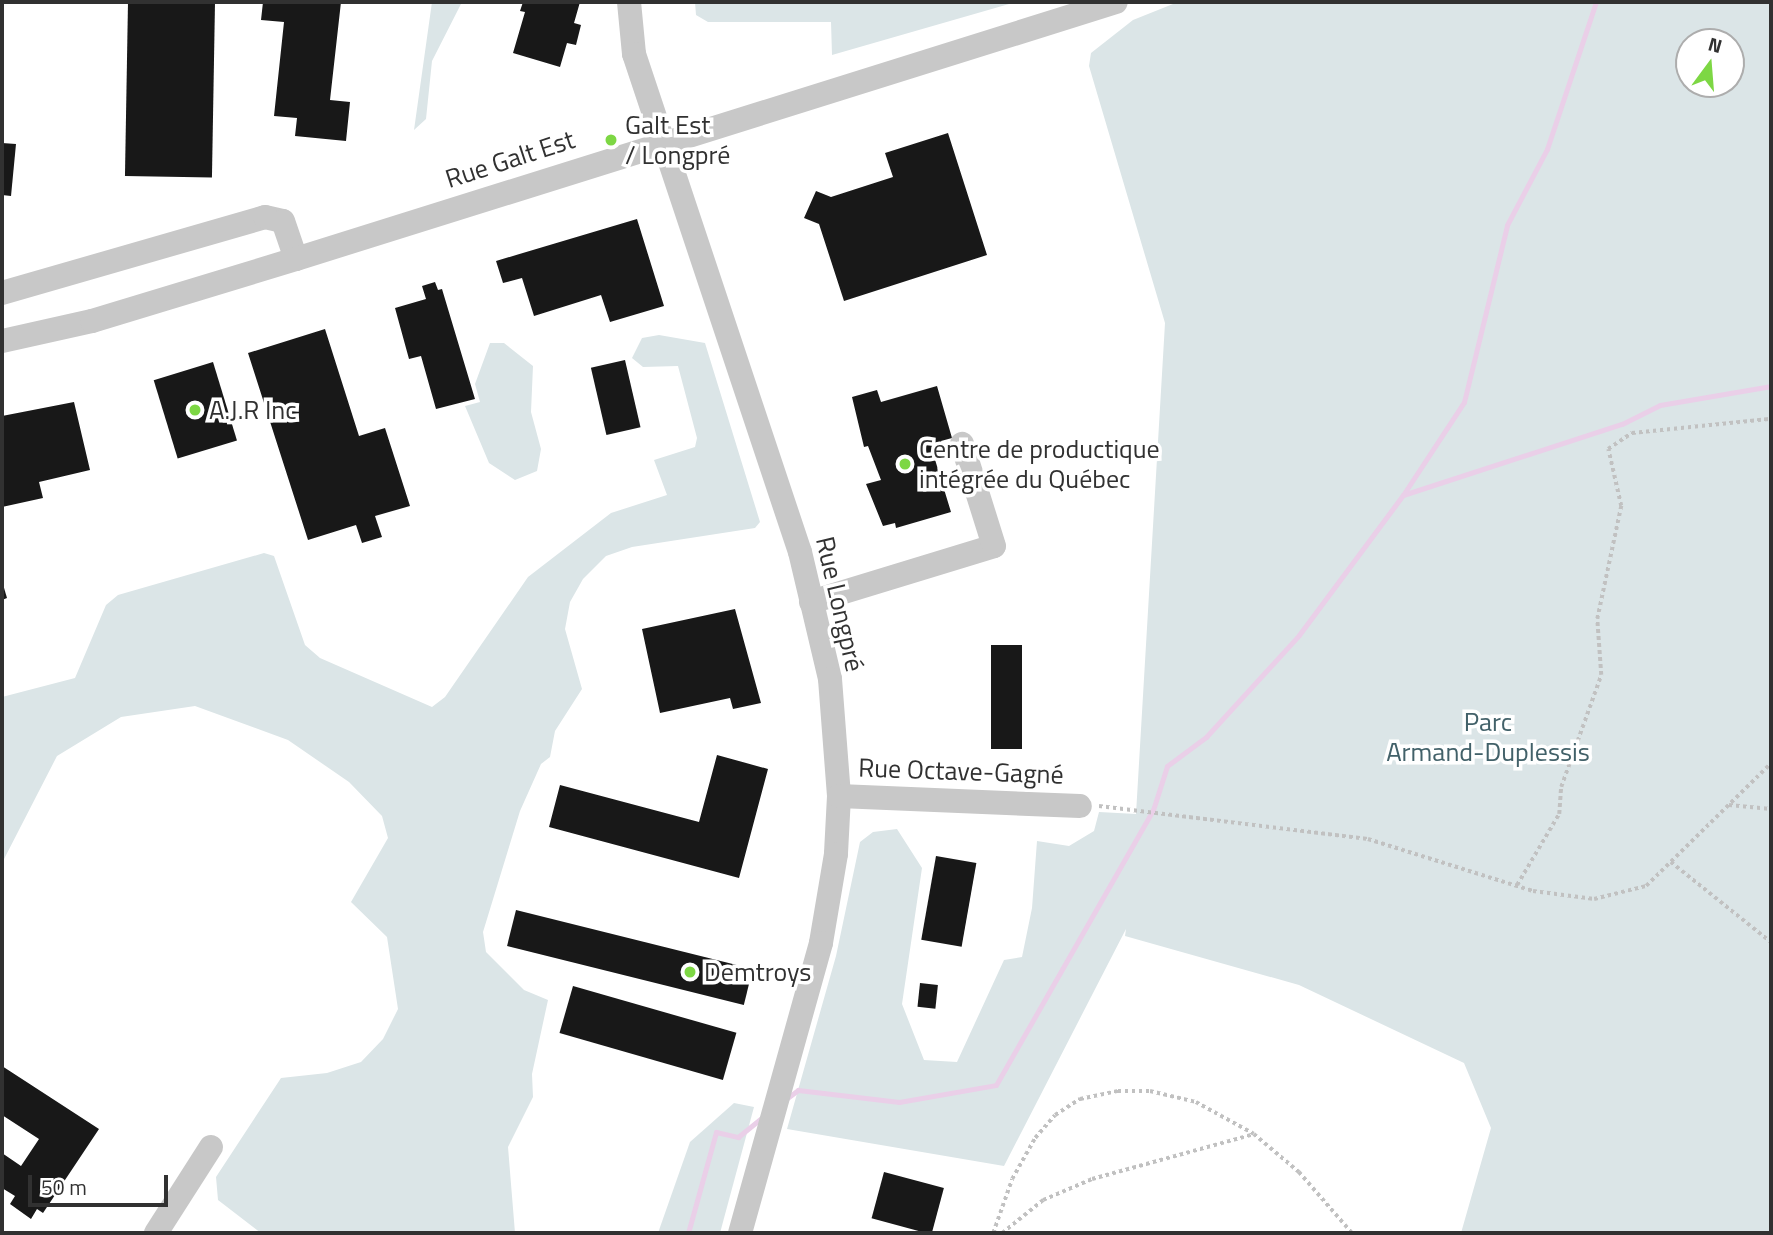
<!DOCTYPE html>
<html>
<head>
<meta charset="utf-8">
<style>
  body { margin:0 }
  #map { position:relative; width:1773px; height:1235px; overflow:hidden; background:#fff; font-family:"Titillium Web",sans-serif }
  div>[style] { position:absolute }
  [style*='--x'] { left:calc(var(--x)*1px); top:calc(var(--y)*1px); width:calc(var(--w)*1px); rotate:calc(var(--a)*1deg) }
  .green>* { inset:0; background:#dbe5e7 }
  .stream>* { height:5px; margin:-2.5px; padding:0 2.5px; transform-origin:2.5px; border-radius:2.5px; background:#eacfe8 }
  .building>* { inset:0; background:#181818; transform-origin:0 0 }
  .path>* { height:3.5px; margin-top:-1.75px; transform-origin:0; background:repeating-linear-gradient(90deg,#c1c1c1 0 3.5px,transparent 0 7px) }
  .minor>* { height:24px; margin:-12px; padding:0 12px; transform-origin:12px; border-radius:12px; background:#c8c8c8 }
  .dots>* { width:19px; height:19px; translate:-50% -50%; box-sizing:border-box; border:4px solid #fff; border-radius:50% }
  span { translate:-50% -50%; white-space:nowrap; text-align:center; line-height:1.15; -webkit-text-stroke:7px #fff; paint-order:stroke }
  .poi-label { font-size:26px; color:#313131 }
  .left { translate:0 -50%; text-align:left }
  .street-label { font-size:26px; color:#313131 }
  .park-label { font-size:26px; color:#426169 }
  .frame { position:absolute; inset:0; border:4px solid #313131; pointer-events:none }
  .north { position:absolute; left:1675px; top:28px; width:70px; height:70px; box-sizing:border-box; background:#fff; border:2px solid #adadad; border-radius:50%; rotate:16deg; font-size:19px; font-weight:700; line-height:28px; text-align:center; color:#313131 }
  .north::after { content:''; display:block; margin:auto; width:24px; height:32px; background:#7dd744; clip-path:polygon(50% 0,100% 100%,50% 72%,0 100%) }
  .scale { position:absolute; left:28px; top:1175px; width:140px; height:32px; box-sizing:border-box; border:4px solid #313131; border-top:0; padding-left:9px; font-size:21px; line-height:24px; white-space:nowrap; color:#313131; -webkit-text-stroke:5px #fff; paint-order:stroke }
</style>
</head>
<body>
<div id="map">
  <div class="green">
    <i style="clip-path:polygon(432px 2px,462px 2px,432px 61px,426px 119px,414px 130px)"></i>
    <i style="clip-path:polygon(695px 2px,1016px 2px,832px 55px,831px 22px,708px 22px,696px 15px)"></i>
    <i style="clip-path:polygon(evenodd,1178px 2px,1771px 2px,1771px 1233px,1461px 1233px,1491px 1128px,1464px 1063px,1299px 985px,1125px 936px,1126px 929px,1004px 1166px,787px 1129px,836px 956px,860px 842px,873px 832px,897px 829px,922px 868px,902px 1004px,924px 1060px,957px 1062px,1004px 960px,1022px 957px,1032px 908px,1037px 841px,1069px 846px,1094px 831px,1099px 812px,1136px 814px,1165px 323px,1089px 66px,1091px 53px,1133px 20px,1178px 2px,1731px 42px,1731px 84px,1689px 84px,1689px 42px,1731px 42px)"></i>
    <i style="clip-path:polygon(659px 335px,705px 343px,760px 522px,755px 528px,632px 547px,606px 556px,583px 579px,570px 602px,565px 629px,582px 689px,555px 731px,550px 757px,541px 764px,520px 811px,483px 932px,486px 952px,524px 990px,548px 1000px,532px 1074px,533px 1097px,508px 1147px,515px 1233px,261px 1233px,218px 1200px,216px 1177px,281px 1078px,327px 1073px,361px 1062px,383px 1039px,398px 1009px,387px 937px,351px 902px,388px 838px,382px 816px,349px 782px,288px 740px,195px 706px,121px 717px,57px 756px,2px 863px,2px 697px,75px 678px,106px 605px,118px 595px,264px 553px,274px 556px,305px 645px,320px 658px,432px 707px,445px 697px,528px 577px,611px 513px,667px 495px,654px 460px,695px 447px,697px 438px,678px 366px,643px 367px,632px 358px,642px 338px)"></i>
    <i style="clip-path:polygon(490px 343px,504px 343px,533px 366px,531px 412px,541px 449px,537px 471px,515px 480px,489px 463px,465px 406px,480px 402px,475px 384px)"></i>
    <i style="clip-path:polygon(734px 1103px,754px 1107px,720px 1233px,658px 1233px,690px 1142px)"></i>
  </div>
  <div class="stream">
    <i style="--x:1403;--y:495;--w:230;--a:-18"></i>
    <i style="--x:1622;--y:424;--w:42;--a:-26.6"></i>
    <i style="--x:1660;--y:405;--w:113;--a:-9.7"></i>
    <i style="--x:786;--y:1099;--w:15;--a:-37"></i>
    <i style="--x:798;--y:1090;--w:102;--a:6.8"></i>
    <i style="--x:899;--y:1102;--w:98;--a:-9.9"></i>
    <i style="--x:996;--y:1085;--w:317;--a:-60.3"></i>
    <i style="--x:1153;--y:810;--w:46;--a:-72.3"></i>
    <i style="--x:1167;--y:766;--w:49;--a:-36.6"></i>
    <i style="--x:1206;--y:737;--w:138;--a:-47.6"></i>
    <i style="--x:1299;--y:635;--w:174;--a:-53.4"></i>
    <i style="--x:1403;--y:495;--w:111;--a:-56.7"></i>
    <i style="--x:1464;--y:402;--w:182;--a:-76.3"></i>
    <i style="--x:1507;--y:225;--w:86;--a:-62.2"></i>
    <i style="--x:1547;--y:149;--w:155;--a:-71.6"></i>
    <i style="--x:688;--y:1233;--w:105;--a:-74.5"></i>
    <i style="--x:716;--y:1132;--w:23;--a:13"></i>
    <i style="--x:738;--y:1137;--w:33;--a:-39"></i>
  </div>
  <div class="building">
    <i style="left:128px;top:2px;width:87px;height:174px;rotate:1deg"></i>
    <i style="clip-path:polygon(263px 2px,341px 2px,330px 100px,350px 102px,346px 141px,295px 136px,297px 118px,274px 116px,284px 22px,261px 20px)"></i>
    <i style="clip-path:polygon(523px 2px,580px 2px,574px 23px,581px 25px,576px 45px,567px 43px,560px 67px,513px 53px,525px 12px,520px 11px)"></i>
    <i style="clip-path:polygon(948px 133px,987px 255px,844px 301px,819px 224px,804px 218px,816px 191px,831px 197px,893px 177px,885px 153px)"></i>
    <i style="clip-path:polygon(2px 143px,16px 144px,11px 196px,2px 195px)"></i>
    <i style="clip-path:polygon(637px 219px,664px 306px,610px 322px,601px 295px,534px 316px,522px 278px,503px 283px,496px 261px)"></i>
    <i style="clip-path:polygon(435px 282px,438px 290px,442px 289px,475px 399px,436px 409px,421px 356px,409px 359px,395px 308px,426px 299px,422px 286px)"></i>
    <i style="clip-path:polygon(325px 329px,359px 436px,385px 428px,410px 506px,375px 516px,382px 537px,362px 543px,356px 525px,308px 540px,248px 353px)"></i>
    <i style="left:625px;top:360px;width:69px;height:35px;rotate:77deg"></i>
    <i style="left:213px;top:362px;width:82px;height:62px;rotate:73deg"></i>
    <i style="clip-path:polygon(937px 386px,952px 438px,941px 441px,944px 450px,933px 453px,951px 512px,896px 528px,895px 523px,883px 526px,866px 484px,881px 480px,868px 446px,864px 447px,852px 397px,877px 390px,881px 402px)"></i>
    <i style="clip-path:polygon(74px 402px,90px 470px,39px 482px,43px 498px,2px 507px,2px 416px)"></i>
    <i style="clip-path:polygon(2px 581px,7px 598px,2px 600px)"></i>
    <i style="clip-path:polygon(735px 609px,761px 703px,733px 709px,730px 698px,660px 713px,642px 629px)"></i>
    <i style="left:991px;top:645px;width:31px;height:104px"></i>
    <i style="clip-path:polygon(717px 755px,768px 769px,739px 878px,549px 827px,560px 785px,699px 822px)"></i>
    <i style="left:936px;top:856px;width:41px;height:85px;rotate:10deg"></i>
    <i style="left:516px;top:910px;width:244px;height:37px;rotate:14deg"></i>
    <i style="left:920px;top:983px;width:18px;height:24px;rotate:6deg"></i>
    <i style="left:573px;top:986px;width:170px;height:49px;rotate:16deg"></i>
    <i style="clip-path:polygon(2px 1066px,99px 1129px,43px 1213px,37px 1209px,31px 1219px,10px 1204px,15px 1196px,2px 1188px,2px 1153px,21px 1166px,39px 1139px,2px 1115px)"></i>
    <i style="left:884px;top:1172px;width:62px;height:48px;rotate:15deg"></i>
  </div>
  <div class="path">
    <i style="--x:1729;--y:805;--w:42;--a:5.4"></i>
    <i style="--x:1099;--y:806;--w:271;--a:7"></i>
    <i style="--x:1368;--y:839;--w:173;--a:17.5"></i>
    <i style="--x:1533;--y:891;--w:62;--a:7.5"></i>
    <i style="--x:1594;--y:899;--w:54;--a:-14"></i>
    <i style="--x:1646;--y:886;--w:175;--a:-44.5"></i>
    <i style="--x:1671;--y:862;--w:128;--a:38.7"></i>
    <i style="--x:1517;--y:885;--w:82;--a:-59.4"></i>
    <i style="--x:1559;--y:814;--w:27;--a:-86"></i>
    <i style="--x:1561;--y:787;--w:119;--a:-70.3"></i>
    <i style="--x:1601;--y:675;--w:56;--a:-94.1"></i>
    <i style="--x:1597;--y:619;--w:116;--a:-78"></i>
    <i style="--x:1621;--y:506;--w:58;--a:-102.8"></i>
    <i style="--x:1608;--y:449;--w:29;--a:-34"></i>
    <i style="--x:1632;--y:433;--w:140;--a:-5.8"></i>
    <i style="--x:993;--y:1233;--w:57;--a:-70.6"></i>
    <i style="--x:1012;--y:1179;--w:47;--a:-60.7"></i>
    <i style="--x:1035;--y:1138;--w:30;--a:-49"></i>
    <i style="--x:1055;--y:1115;--w:30;--a:-33"></i>
    <i style="--x:1080;--y:1099;--w:39;--a:-12"></i>
    <i style="--x:1118;--y:1091;--w:32;--a:0"></i>
    <i style="--x:1150;--y:1091;--w:47;--a:13.4"></i>
    <i style="--x:1196;--y:1102;--w:66;--a:28.9"></i>
    <i style="--x:1254;--y:1134;--w:59;--a:40.2"></i>
    <i style="--x:1299;--y:1172;--w:81;--a:49"></i>
    <i style="--x:1002;--y:1233;--w:53;--a:-38.8"></i>
    <i style="--x:1043;--y:1200;--w:53;--a:-23.2"></i>
    <i style="--x:1092;--y:1179;--w:168;--a:-15.5"></i>
  </div>
  <div class="minor">
    <i style="--x:629;--y:2;--w:52;--a:84.5"></i>
    <i style="--x:634;--y:54;--w:525;--a:71.57"></i>
    <i style="--x:800;--y:552;--w:130;--a:76.7"></i>
    <i style="--x:830;--y:679;--w:117;--a:85.6"></i>
    <i style="--x:839;--y:796;--w:58;--a:93"></i>
    <i style="--x:836;--y:854;--w:90;--a:99.6"></i>
    <i style="--x:821;--y:943;--w:301;--a:105.6"></i>
    <i style="--x:2;--y:293;--w:274;--a:-16.1"></i>
    <i style="--x:265;--y:217;--w:18;--a:13"></i>
    <i style="--x:283;--y:221;--w:40;--a:71.1"></i>
    <i style="--x:2;--y:341;--w:92;--a:-12.5"></i>
    <i style="--x:92;--y:321;--w:213;--a:-16.9"></i>
    <i style="--x:296;--y:259;--w:859;--a:-17.4"></i>
    <i style="--x:811;--y:602;--w:191;--a:-17"></i>
    <i style="--x:994;--y:546;--w:107;--a:-107.4"></i>
    <i style="--x:839;--y:796;--w:241;--a:2.4"></i>
    <i style="--x:156;--y:1233;--w:102;--a:-57.4"></i>
  </div>
  <div class="dots">
    <i style="left:611px;top:140px;background:#7dd744"></i>
    <i style="left:195px;top:410px;background:#7dd744"></i>
    <i style="left:905px;top:464px;background:#7dd744"></i>
    <i style="left:690px;top:972px;background:#7dd744"></i>
  </div>
  <div class="poi-label">
    <span class="left" style="left:625px;top:140px">Galt Est<br>/ Longpré</span>
    <span class="left" style="left:209px;top:410px">A.J.R Inc</span>
    <span class="left" style="left:919px;top:464px">Centre de productique<br>intégrée du Québec</span>
    <span class="left" style="left:704px;top:972px">Demtroys</span>
  </div>
  <div class="street-label">
    <span style="left:510px;top:159px;rotate:-18deg">Rue Galt Est</span>
    <span style="left:840px;top:604px;rotate:77deg">Rue Longpré</span>
    <span style="left:961px;top:771px;rotate:2deg">Rue Octave-Gagné</span>
  </div>
  <div class="park-label">
    <span style="left:1488px;top:737px">Parc<br>Armand-Duplessis</span>
  </div>
  <div class="frame"></div>
  <div class="north">N</div>
  <div class="scale">50 m</div>
</div>
</body>
</html>
